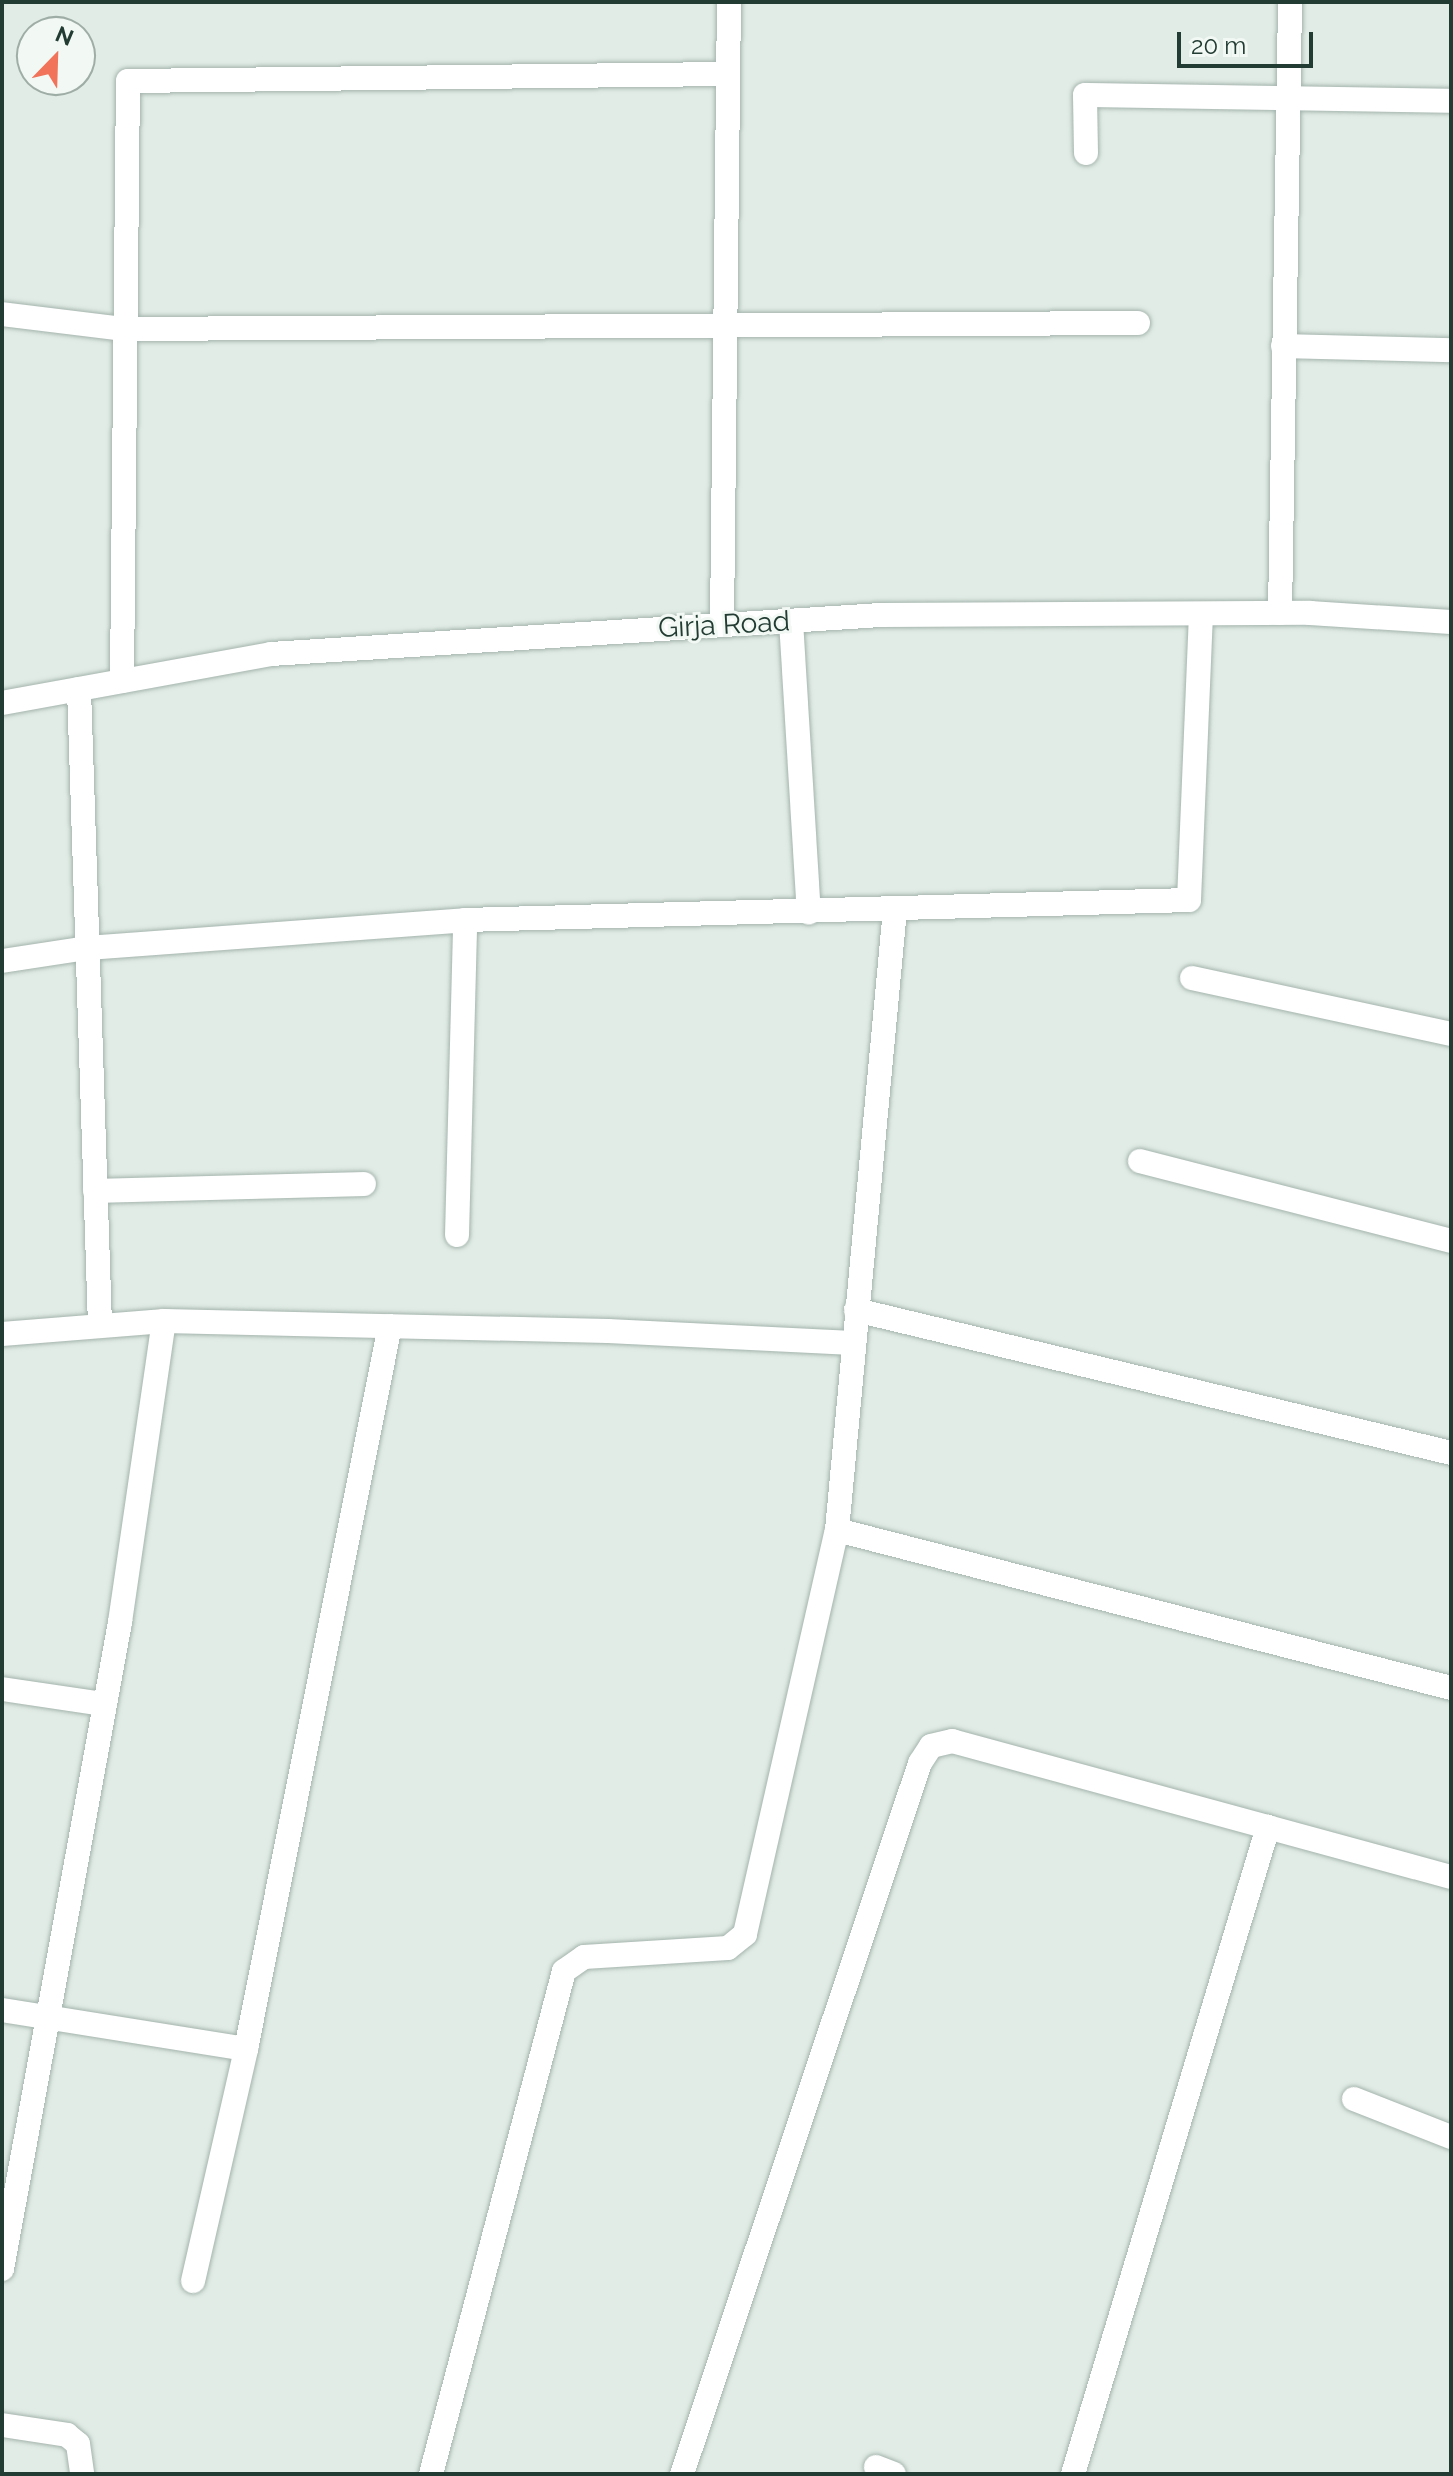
<!DOCTYPE html>
<html>
<head>
<meta charset="utf-8">
<style>
  body { margin:0 }
  #map { position:relative; width:1453px; height:2476px; overflow:hidden; background:#e1ece6; font-family:Raleway,sans-serif }
  div>[style] { position:absolute }
  [style*='--x'] { left:calc(var(--x)*1px); top:calc(var(--y)*1px); width:calc(var(--w)*1px); rotate:calc(var(--a)*1deg) }
  .roads { filter:drop-shadow(0 0 2px #a4b4ad) drop-shadow(0 0 2px #a4b4ad) }
  .minor>* { height:24px; margin:-12px; padding:0 12px; transform-origin:12px; border-radius:12px; background:#fff }
  .secondary>* { height:24px; margin:-12px; padding:0 12px; transform-origin:12px; border-radius:12px; background:#fff }
  span { translate:-50% -50%; white-space:nowrap; text-align:center; line-height:1.15; -webkit-text-stroke:6px #f2f8f4; paint-order:stroke }
  .street-label { font-size:28px; color:#223c33 }
  .frame { position:absolute; inset:0; border:4px solid #223c33; pointer-events:none }
  .north { position:absolute; left:16px; top:16px; width:80px; height:80px; box-sizing:border-box; background:#f2f8f4; border:2px solid #9fada7; border-radius:50%; rotate:23deg; font-size:22px; font-weight:700; line-height:32px; text-align:center; color:#223c33 }
  .north::after { content:''; display:block; margin:auto; width:28px; height:36px; background:#f0735a; clip-path:polygon(50% 0,100% 100%,50% 72%,0 100%) }
  .scale { position:absolute; left:1177px; top:32px; width:136px; height:36px; box-sizing:border-box; border:4px solid #223c33; border-top:0; padding-left:10px; font-size:24px; line-height:28px; white-space:nowrap; color:#223c33; -webkit-text-stroke:6px #f2f8f4; paint-order:stroke }
</style>
</head>
<body>
<div id="map">
  <div class="roads">
    <div class="minor">
      <i style="--x:1086;--y:153;--w:58;--a:-91"></i>
      <i style="--x:1085;--y:95;--w:366;--a:0.9"></i>
      <i style="--x:2;--y:314;--w:124;--a:7"></i>
      <i style="--x:125;--y:329;--w:1013;--a:-0.34"></i>
      <i style="--x:1283;--y:346;--w:168;--a:1.4"></i>
      <i style="--x:1280;--y:613;--w:611;--a:-89.06"></i>
      <i style="--x:791;--y:621;--w:292;--a:86.5"></i>
      <i style="--x:722;--y:624;--w:622;--a:-89.36"></i>
      <i style="--x:122;--y:681;--w:600;--a:-89.43"></i>
      <i style="--x:128;--y:81;--w:600;--a:-0.67"></i>
      <i style="--x:79;--y:689;--w:635;--a:88.11"></i>
      <i style="--x:2;--y:961;--w:86;--a:-8.7"></i>
      <i style="--x:87;--y:948;--w:379;--a:-4.2"></i>
      <i style="--x:465;--y:920;--w:724;--a:-1.58"></i>
      <i style="--x:1189;--y:900;--w:286;--a:-87.6"></i>
      <i style="--x:1192;--y:978;--w:265;--a:12.2"></i>
      <i style="--x:1140;--y:1161;--w:321;--a:14.4"></i>
      <i style="--x:95;--y:1191;--w:269;--a:-1.5"></i>
      <i style="--x:457;--y:1235;--w:315;--a:-88.5"></i>
      <i style="--x:856;--y:1310;--w:612;--a:13.51"></i>
      <i style="--x:2;--y:1334;--w:163;--a:-4.6"></i>
      <i style="--x:164;--y:1321;--w:444;--a:1.3"></i>
      <i style="--x:608;--y:1331;--w:245;--a:2.8"></i>
      <i style="--x:837;--y:1530;--w:634;--a:14.43"></i>
      <i style="--x:2;--y:1689;--w:103;--a:8.4"></i>
      <i style="--x:2;--y:2010;--w:247;--a:9.1"></i>
      <i style="--x:1354;--y:2099;--w:104;--a:21.4"></i>
      <i style="--x:2;--y:2269;--w:658;--a:-79.66"></i>
      <i style="--x:120;--y:1622;--w:304;--a:-81.7"></i>
      <i style="--x:193;--y:2281;--w:238;--a:-77.1"></i>
      <i style="--x:246;--y:2049;--w:737;--a:-78.74"></i>
      <i style="--x:2;--y:2425;--w:66;--a:8.7"></i>
      <i style="--x:67;--y:2435;--w:14;--a:39"></i>
      <i style="--x:78;--y:2444;--w:30;--a:82"></i>
      <i style="--x:876;--y:2467;--w:19;--a:21"></i>
      <i style="--x:431;--y:2474;--w:520;--a:-75.19"></i>
      <i style="--x:564;--y:1971;--w:24;--a:-35"></i>
      <i style="--x:584;--y:1957;--w:144;--a:-3.6"></i>
      <i style="--x:728;--y:1948;--w:22;--a:-39"></i>
      <i style="--x:745;--y:1934;--w:414;--a:-77.2"></i>
      <i style="--x:837;--y:1530;--w:624;--a:-84.66"></i>
      <i style="--x:682;--y:2474;--w:750;--a:-71.49"></i>
      <i style="--x:920;--y:1763;--w:20;--a:-57"></i>
      <i style="--x:931;--y:1746;--w:22;--a:-13"></i>
      <i style="--x:952;--y:1741;--w:517;--a:15.25"></i>
      <i style="--x:1073;--y:2474;--w:676;--a:-73.23"></i>
    </div>
    <div class="secondary">
      <i style="--x:2;--y:703;--w:273;--a:-10.3"></i>
      <i style="--x:271;--y:654;--w:610;--a:-3.66"></i>
      <i style="--x:880;--y:615;--w:430;--a:-0.3"></i>
      <i style="--x:1310;--y:613;--w:141;--a:3.7"></i>
    </div>
  </div>
  <div class="street-label">
    <span style="left:724px;top:625px;rotate:-3deg">Girja Road</span>
  </div>
  <div class="frame"></div>
  <div class="north">N</div>
  <div class="scale">20 m</div>
</div>
</body>
</html>
